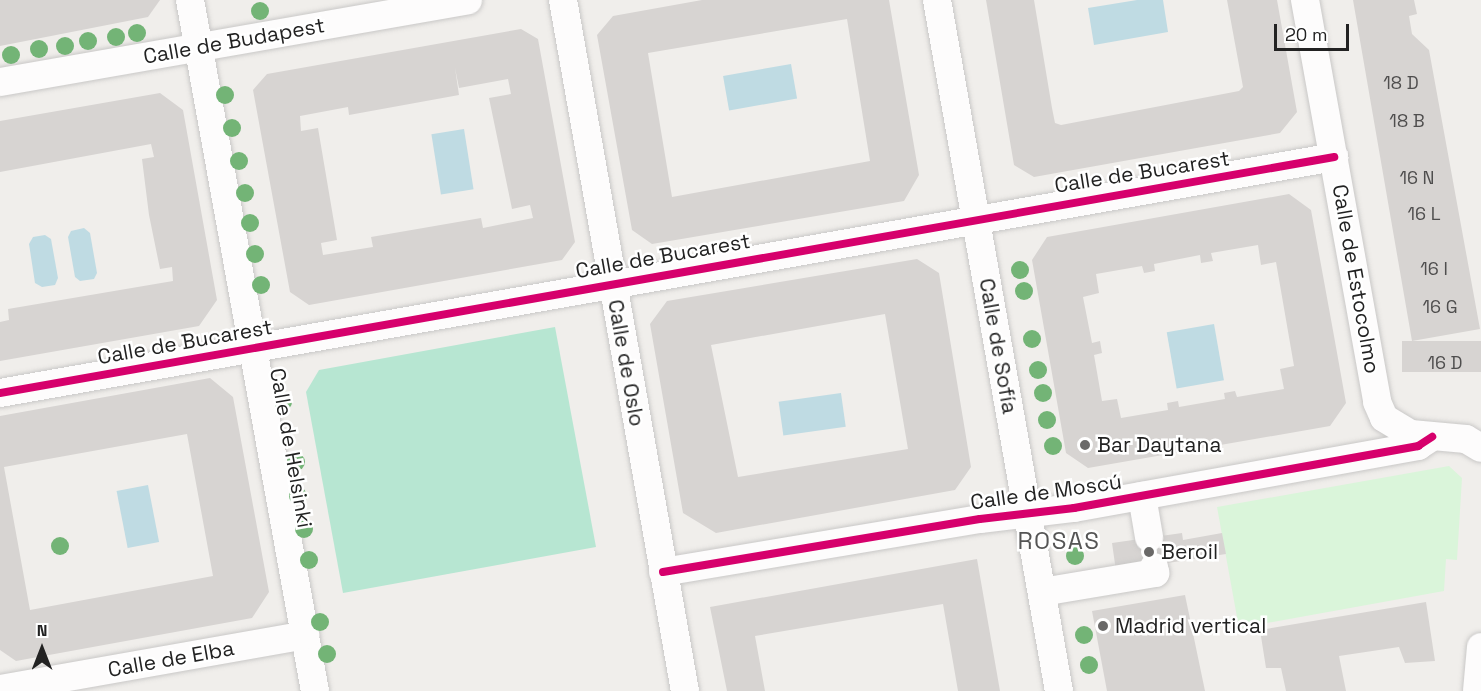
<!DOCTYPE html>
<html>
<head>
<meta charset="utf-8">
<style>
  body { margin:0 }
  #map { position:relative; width:1481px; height:691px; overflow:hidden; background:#f0eeeb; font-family:"Space Grotesk",sans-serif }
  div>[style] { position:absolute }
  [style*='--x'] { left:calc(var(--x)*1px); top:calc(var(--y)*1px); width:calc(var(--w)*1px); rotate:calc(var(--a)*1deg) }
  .park>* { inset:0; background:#daf5da }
  .pitch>* { inset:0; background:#b7e6d2 }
  .water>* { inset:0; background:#bfdbe3; transform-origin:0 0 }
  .building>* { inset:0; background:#d7d4d2; transform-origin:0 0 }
  .roads { filter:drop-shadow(0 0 2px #c9c8c7) drop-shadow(0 0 2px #c9c8c7) }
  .minor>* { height:28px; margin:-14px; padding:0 14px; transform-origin:14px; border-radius:14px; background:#fdfcfc }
  .cycleway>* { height:8px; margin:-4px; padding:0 4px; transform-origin:4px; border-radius:4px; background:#d6006c }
  .trees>* { width:18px; height:18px; margin:-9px; border-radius:50%; background:#73b476 }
  .dots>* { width:16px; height:16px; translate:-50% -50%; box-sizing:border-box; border:3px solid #fff; border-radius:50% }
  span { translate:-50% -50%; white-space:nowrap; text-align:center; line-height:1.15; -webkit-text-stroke:5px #fff; paint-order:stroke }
  .number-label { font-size:18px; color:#4f4e4e }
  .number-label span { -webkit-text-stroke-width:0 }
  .street-label { font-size:21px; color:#222 }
  .poi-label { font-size:21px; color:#222 }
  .left { translate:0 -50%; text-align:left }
  .quarter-label { font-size:24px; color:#555; letter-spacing:1.5px }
  .north { position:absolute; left:12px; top:619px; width:60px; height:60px; -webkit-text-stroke:4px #fff; paint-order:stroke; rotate:0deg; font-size:16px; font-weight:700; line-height:24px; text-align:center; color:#222 }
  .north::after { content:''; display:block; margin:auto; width:21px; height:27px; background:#222; clip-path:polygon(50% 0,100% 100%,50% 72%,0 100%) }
  .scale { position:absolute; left:1274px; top:24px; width:75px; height:27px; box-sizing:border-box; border:3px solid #222; border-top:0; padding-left:8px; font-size:18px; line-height:21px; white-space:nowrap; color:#222; -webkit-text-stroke:4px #fff; paint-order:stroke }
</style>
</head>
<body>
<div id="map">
  <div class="park">
    <i style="clip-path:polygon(1449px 466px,1462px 478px,1457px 560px,1446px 559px,1444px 591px,1239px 628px,1217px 507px)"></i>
  </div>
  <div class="pitch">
    <i style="clip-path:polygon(555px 327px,596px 547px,343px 593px,306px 392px,319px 370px)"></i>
  </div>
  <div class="water">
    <i style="clip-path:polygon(1137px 0,1163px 0,1168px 32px,1094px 45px,1088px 8px)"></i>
    <i style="left:791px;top:64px;width:35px;height:69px;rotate:80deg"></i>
    <i style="left:464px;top:129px;width:61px;height:33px;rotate:81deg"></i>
    <i style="clip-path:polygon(84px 228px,90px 233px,97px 273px,94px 279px,80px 281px,75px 277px,68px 237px,71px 231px)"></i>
    <i style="clip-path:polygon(45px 235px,51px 239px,58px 278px,55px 285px,42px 287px,35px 283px,29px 244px,33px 237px)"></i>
    <i style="left:1214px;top:324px;width:57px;height:48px;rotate:80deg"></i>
    <i style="left:841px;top:393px;width:34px;height:63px;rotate:82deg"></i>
    <i style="left:148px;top:485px;width:58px;height:32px;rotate:79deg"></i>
  </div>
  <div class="building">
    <i style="clip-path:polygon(0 0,160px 0,148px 17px,0 46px)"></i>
    <i style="clip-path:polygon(evenodd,702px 0,889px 0,919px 175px,904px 201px,652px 244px,632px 230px,597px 35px,613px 16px,702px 0,847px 19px,870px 161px,672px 197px,648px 53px,847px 19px)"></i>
    <i style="clip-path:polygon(986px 0,1034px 0,1052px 108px,1055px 123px,1061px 125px,1239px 91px,1243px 87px,1227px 0,1277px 0,1297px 112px,1280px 133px,1034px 177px,1014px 165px)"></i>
    <i style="clip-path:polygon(1353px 0,1414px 0,1417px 14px,1409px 16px,1412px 34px,1429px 50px,1480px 329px,1412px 341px)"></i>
    <i style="clip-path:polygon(evenodd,521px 29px,538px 39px,575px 242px,562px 260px,309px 305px,290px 292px,253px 90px,267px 74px,521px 29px,455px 68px,459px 88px,508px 79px,511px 94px,489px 98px,512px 209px,530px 205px,533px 218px,483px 228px,481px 218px,371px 237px,373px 247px,323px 255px,321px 243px,337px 240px,318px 128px,301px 131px,300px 116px,348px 107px,349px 115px,459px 95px,455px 68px)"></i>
    <i style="clip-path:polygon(160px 93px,183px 110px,217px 300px,199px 326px,0 361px,0 322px,9px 320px,8px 309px,173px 281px,172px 267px,160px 269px,149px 215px,142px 159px,154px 157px,151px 144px,0 172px,0 121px)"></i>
    <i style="clip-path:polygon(evenodd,1289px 194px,1311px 210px,1334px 336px,1346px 403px,1330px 426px,1088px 468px,1066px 453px,1032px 260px,1047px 237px,1289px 194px,1258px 245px,1261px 265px,1276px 262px,1294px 366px,1280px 369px,1284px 389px,1237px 397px,1235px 391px,1224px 393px,1225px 399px,1179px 407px,1178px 401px,1167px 403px,1168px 410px,1121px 418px,1117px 399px,1102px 401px,1094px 355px,1102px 353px,1100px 341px,1092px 343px,1083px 297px,1099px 293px,1096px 274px,1142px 266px,1144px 273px,1155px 271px,1154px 264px,1200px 255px,1201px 263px,1213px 261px,1211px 253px,1258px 245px)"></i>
    <i style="clip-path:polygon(evenodd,917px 259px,939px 273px,971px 467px,955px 490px,716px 533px,683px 513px,650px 324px,667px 301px,917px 259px,885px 314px,908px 449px,738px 477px,711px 345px,885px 314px)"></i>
    <i style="left:1481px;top:341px;width:31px;height:79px;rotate:90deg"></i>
    <i style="clip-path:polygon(evenodd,210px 378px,233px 397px,269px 592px,252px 618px,16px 661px,0 650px,0 416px,210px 378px,187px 434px,213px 576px,30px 610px,4px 467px,187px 434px)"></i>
    <i style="clip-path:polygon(1182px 533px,1183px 540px,1222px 533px,1226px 554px,1116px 571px,1112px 543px)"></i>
    <i style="clip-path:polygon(977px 559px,1000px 691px,958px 691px,943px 604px,755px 636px,765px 691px,727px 691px,710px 607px)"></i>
    <i style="clip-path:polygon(1185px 595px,1205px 691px,1107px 691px,1092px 611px)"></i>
    <i style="clip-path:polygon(1426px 602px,1435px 661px,1405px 663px,1399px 647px,1339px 656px,1346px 691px,1286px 691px,1281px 668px,1266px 668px,1260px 630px)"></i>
  </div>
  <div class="roads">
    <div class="minor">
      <i style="--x:190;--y:0;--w:702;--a:79.75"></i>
      <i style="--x:563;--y:0;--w:702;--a:79.99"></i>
      <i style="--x:937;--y:0;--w:702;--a:79.99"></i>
      <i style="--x:1305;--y:0;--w:408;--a:79.8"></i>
      <i style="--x:1377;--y:402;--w:17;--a:66"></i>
      <i style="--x:1384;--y:418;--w:31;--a:31"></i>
      <i style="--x:1411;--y:434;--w:55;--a:5.2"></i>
      <i style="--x:1466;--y:439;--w:17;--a:31"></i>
      <i style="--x:0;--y:82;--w:475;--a:-9.9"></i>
      <i style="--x:0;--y:393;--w:1355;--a:-10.03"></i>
      <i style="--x:1142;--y:496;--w:42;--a:80.3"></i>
      <i style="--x:663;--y:572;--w:321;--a:-9.5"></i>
      <i style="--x:980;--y:519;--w:95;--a:-6.7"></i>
      <i style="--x:1074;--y:508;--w:350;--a:-10.2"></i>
      <i style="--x:1418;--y:446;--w:17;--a:-33"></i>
      <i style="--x:1042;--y:592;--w:115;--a:-9.5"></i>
      <i style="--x:1155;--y:573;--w:6;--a:-99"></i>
      <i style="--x:0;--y:689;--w:310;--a:-10"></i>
      <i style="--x:1477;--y:691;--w:44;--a:-84.8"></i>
    </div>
  </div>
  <div class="cycleway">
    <i style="--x:0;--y:393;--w:1355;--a:-10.03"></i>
    <i style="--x:663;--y:572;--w:321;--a:-9.5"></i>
    <i style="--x:980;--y:519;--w:95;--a:-6.7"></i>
    <i style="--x:1074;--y:508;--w:350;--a:-10.2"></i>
    <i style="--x:1418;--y:446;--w:17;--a:-33"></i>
  </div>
  <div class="trees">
    <i style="left:260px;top:11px"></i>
    <i style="left:137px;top:33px"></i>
    <i style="left:116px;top:37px"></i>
    <i style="left:88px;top:41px"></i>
    <i style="left:65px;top:46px"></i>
    <i style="left:39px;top:49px"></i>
    <i style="left:11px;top:55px"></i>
    <i style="left:225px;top:95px"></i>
    <i style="left:232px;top:128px"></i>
    <i style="left:239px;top:161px"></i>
    <i style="left:245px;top:193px"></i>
    <i style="left:250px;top:223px"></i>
    <i style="left:255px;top:254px"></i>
    <i style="left:1020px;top:270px"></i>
    <i style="left:261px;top:285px"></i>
    <i style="left:1024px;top:291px"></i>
    <i style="left:1032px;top:339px"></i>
    <i style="left:1038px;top:370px"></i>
    <i style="left:1043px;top:393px"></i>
    <i style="left:283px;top:402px"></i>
    <i style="left:1047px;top:420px"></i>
    <i style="left:1053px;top:446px"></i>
    <i style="left:296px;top:462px"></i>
    <i style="left:298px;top:496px"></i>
    <i style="left:304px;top:529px"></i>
    <i style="left:60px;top:546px"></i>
    <i style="left:1075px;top:556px"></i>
    <i style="left:309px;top:560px"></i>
    <i style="left:320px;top:622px"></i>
    <i style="left:1084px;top:635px"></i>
    <i style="left:327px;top:654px"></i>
    <i style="left:1089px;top:665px"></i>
  </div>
  <div class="dots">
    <i style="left:1085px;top:445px;background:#6a6968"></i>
    <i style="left:1149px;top:552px;background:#6a6968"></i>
    <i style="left:1103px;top:626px;background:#6a6968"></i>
  </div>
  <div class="number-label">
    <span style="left:1401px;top:83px">18 D</span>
    <span style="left:1407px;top:121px">18 B</span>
    <span style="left:1417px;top:178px">16 N</span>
    <span style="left:1424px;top:214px">16 L</span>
    <span style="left:1434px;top:269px">16 I</span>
    <span style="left:1440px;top:307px">16 G</span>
    <span style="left:1445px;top:363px">16 D</span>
  </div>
  <div class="street-label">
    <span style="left:234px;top:41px;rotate:-10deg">Calle de Budapest</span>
    <span style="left:1142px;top:172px;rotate:-9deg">Calle de Bucarest</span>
    <span style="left:663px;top:256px;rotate:-10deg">Calle de Bucarest</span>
    <span style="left:1356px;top:279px;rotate:80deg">Calle de Estocolmo</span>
    <span style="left:185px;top:342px;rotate:-10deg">Calle de Bucarest</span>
    <span style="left:998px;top:346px;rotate:80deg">Calle de Sofía</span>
    <span style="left:626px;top:363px;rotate:80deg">Calle de Oslo</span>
    <span style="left:291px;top:448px;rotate:80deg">Calle de Helsinki</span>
    <span style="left:1046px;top:492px;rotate:-8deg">Calle de Moscú</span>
    <span style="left:171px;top:659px;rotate:-10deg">Calle de Elba</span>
  </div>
  <div class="poi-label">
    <span class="left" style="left:1097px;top:445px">Bar Daytana</span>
    <span class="left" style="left:1161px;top:552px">Beroil</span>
    <span class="left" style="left:1115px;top:626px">Madrid vertical</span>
  </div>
  <div class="quarter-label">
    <span style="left:1059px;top:541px">ROSAS</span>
  </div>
  <div class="north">N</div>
  <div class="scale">20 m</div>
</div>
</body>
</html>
